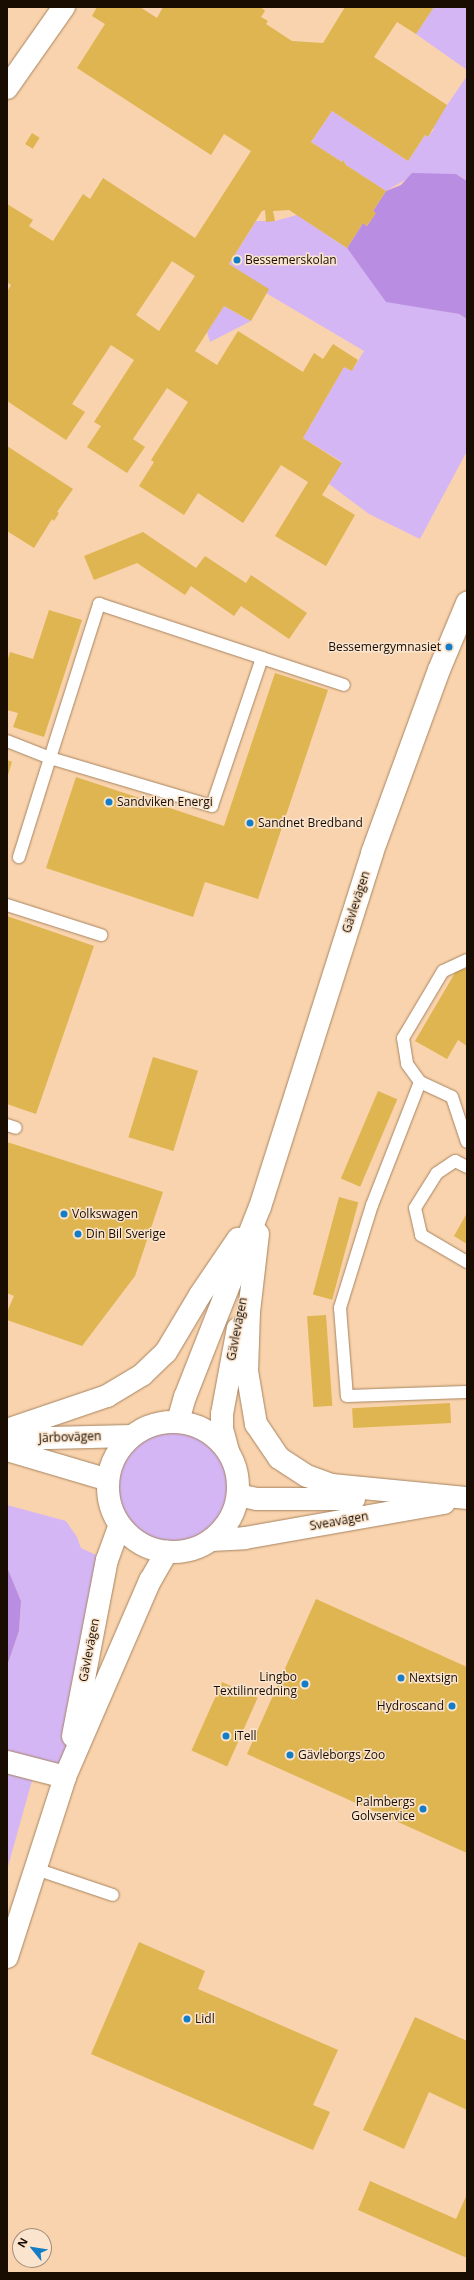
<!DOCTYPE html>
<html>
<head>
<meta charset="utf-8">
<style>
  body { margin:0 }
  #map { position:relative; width:474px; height:2280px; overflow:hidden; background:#f9d3ad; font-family:"Open Sans",sans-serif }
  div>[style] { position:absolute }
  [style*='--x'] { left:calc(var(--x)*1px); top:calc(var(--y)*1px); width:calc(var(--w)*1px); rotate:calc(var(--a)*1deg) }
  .green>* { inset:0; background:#d5b6f5 }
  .round { border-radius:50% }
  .forest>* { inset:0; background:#b98ee2 }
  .building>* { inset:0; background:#deb550; transform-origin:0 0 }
  .roads { filter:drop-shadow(0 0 1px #a78461) drop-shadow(0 0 1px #a78461) }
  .service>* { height:12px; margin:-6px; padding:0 6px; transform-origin:6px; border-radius:6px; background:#fff }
  .minor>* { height:22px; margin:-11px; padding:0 11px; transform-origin:11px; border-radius:11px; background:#fff }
  .secondary>* { height:22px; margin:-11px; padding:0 11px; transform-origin:11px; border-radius:11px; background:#fff }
  .secondary>.ring { margin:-11px; padding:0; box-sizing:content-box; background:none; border:22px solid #fff; border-radius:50% }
  .dots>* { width:11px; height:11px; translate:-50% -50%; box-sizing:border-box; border:2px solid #fae4cd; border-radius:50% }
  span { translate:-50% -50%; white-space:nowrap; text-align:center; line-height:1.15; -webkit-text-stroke:3px #fae4cd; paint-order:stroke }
  .poi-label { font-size:12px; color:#190d02 }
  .left { translate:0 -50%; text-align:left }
  .right { translate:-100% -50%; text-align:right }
  .street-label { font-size:12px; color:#190d02 }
  .frame { position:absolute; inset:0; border:8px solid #190d02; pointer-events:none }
  .north { position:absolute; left:12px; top:2228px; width:40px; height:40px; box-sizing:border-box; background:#fae4cd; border:1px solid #a08e7c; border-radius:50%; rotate:300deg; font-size:11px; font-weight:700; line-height:16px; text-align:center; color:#190d02 }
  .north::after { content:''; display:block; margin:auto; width:14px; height:18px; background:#147dc8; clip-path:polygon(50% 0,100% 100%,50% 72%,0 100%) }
</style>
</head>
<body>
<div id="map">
  <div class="green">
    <i style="clip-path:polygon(434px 7px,467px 7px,467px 70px,416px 34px)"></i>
    <i style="clip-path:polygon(467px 76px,467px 181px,458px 175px,405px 180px,386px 191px,346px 165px,343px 160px,342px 162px,311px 142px,332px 111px,408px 161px,425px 135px,428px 137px,434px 129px,432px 127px)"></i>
    <i style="clip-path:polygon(297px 215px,347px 248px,386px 301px,459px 314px,467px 319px,467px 451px,420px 539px,369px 514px,329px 484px,342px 462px,303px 438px,344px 367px,352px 371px,364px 351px,266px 293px,229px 264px,256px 221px,275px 221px)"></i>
    <i style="clip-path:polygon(224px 306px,251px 321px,210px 342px,207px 332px)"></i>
    <i class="round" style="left:108px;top:1422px;width:130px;height:130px"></i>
    <i style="clip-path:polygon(7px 1505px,66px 1521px,77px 1537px,81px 1548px,107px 1560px,65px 1777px,35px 1770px,7px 1870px,7px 1666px,19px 1631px,21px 1601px,7px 1567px)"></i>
  </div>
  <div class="forest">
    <i style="clip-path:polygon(412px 173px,456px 174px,467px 181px,467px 319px,459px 314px,386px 302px,347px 248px,363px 223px,367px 226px,375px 214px,373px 211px,386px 191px,401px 185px)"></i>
    <i style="clip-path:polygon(7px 1567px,21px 1601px,19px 1631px,7px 1666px)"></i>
  </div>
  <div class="building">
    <i style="clip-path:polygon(evenodd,97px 7px,140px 7px,157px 18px,163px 7px,261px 7px,265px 11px,261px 17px,268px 21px,266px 24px,292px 41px,323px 43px,345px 7px,434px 7px,416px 34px,397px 22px,374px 57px,447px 105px,428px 137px,425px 135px,408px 161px,332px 111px,311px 142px,342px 162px,343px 160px,346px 165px,386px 191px,373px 211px,376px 213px,367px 226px,363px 223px,347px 248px,289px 210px,273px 211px,275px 221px,266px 222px,265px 210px,262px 211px,229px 264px,269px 289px,251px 321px,224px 306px,195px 351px,217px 365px,238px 331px,303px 372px,314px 353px,323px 359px,333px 344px,358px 360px,352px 371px,344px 367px,303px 438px,342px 463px,322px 495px,355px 515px,326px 566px,275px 536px,308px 482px,281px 465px,243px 523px,198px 493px,184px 515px,139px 486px,154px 462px,151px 460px,188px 402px,167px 388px,133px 439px,145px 447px,127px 473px,87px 447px,101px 426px,94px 422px,134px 360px,111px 345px,72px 404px,85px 412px,66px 440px,7px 401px,7px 292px,11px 285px,7px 282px,7px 204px,33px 220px,29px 226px,53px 241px,83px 194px,90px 199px,103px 178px,195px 238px,251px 151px,224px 134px,211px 155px,77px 68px,105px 24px,92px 16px,97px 7px,172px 261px,195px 276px,159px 331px,136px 315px,172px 261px)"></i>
    <i style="left:32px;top:133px;width:9px;height:13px;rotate:32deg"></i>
    <i style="clip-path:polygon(7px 446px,73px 489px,57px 512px,59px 513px,54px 521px,52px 519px,34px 548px,7px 531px)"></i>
    <i style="clip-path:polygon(143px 532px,196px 568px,205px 556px,246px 583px,251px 575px,307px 613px,289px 639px,241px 606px,234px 616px,191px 586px,185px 595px,137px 563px,94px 580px,84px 556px)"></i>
    <i style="clip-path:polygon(49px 610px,82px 620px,44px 737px,13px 727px,18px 713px,7px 710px,7px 662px,10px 652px,33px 659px)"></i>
    <i style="clip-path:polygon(275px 673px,328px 690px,258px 899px,205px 882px,193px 917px,46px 868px,76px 777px,224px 826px)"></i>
    <i style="clip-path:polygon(7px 760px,12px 762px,7px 778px)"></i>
    <i style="clip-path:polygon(7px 916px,94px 946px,36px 1114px,7px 1104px)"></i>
    <i style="clip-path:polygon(459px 966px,467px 970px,467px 1046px,458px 1040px,447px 1059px,415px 1041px)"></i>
    <i style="left:153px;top:1057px;width:47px;height:84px;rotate:17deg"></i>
    <i style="left:378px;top:1091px;width:21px;height:95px;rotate:23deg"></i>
    <i style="clip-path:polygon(7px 1142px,163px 1192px,135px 1276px,82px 1346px,7px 1320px,7px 1312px,14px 1296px,7px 1293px)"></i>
    <i style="left:339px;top:1197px;width:20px;height:101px;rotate:15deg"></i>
    <i style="clip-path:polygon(467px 1213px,467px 1244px,454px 1236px)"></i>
    <i style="left:326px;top:1315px;width:91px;height:19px;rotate:86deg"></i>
    <i style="left:450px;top:1403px;width:20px;height:98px;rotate:87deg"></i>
    <i style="clip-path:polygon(316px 1599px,467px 1667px,467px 1853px,247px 1754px)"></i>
    <i style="left:222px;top:1682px;width:39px;height:75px;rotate:24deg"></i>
    <i style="clip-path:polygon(139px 1942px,205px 1971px,198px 1989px,338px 2050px,313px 2105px,330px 2112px,313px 2150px,91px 2054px)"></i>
    <i style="clip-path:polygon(415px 2017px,467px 2041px,467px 2110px,429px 2092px,404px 2149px,363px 2130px)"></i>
    <i style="clip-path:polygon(370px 2181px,456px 2219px,467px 2194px,467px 2258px,358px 2210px)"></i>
  </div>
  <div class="roads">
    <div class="service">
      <i style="--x:262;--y:658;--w:156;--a:108.7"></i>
      <i style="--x:212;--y:806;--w:169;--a:-163.5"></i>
      <i style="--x:50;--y:758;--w:162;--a:-72.3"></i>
      <i style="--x:99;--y:604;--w:172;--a:18.3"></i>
      <i style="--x:262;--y:658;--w:86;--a:18.2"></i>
      <i style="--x:7;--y:741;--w:46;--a:21.6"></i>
      <i style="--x:50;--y:758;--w:104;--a:107.4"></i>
      <i style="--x:7;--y:905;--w:99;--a:17.7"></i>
      <i style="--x:467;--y:960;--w:26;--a:155"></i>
      <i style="--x:443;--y:971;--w:78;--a:120.8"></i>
      <i style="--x:403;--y:1038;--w:26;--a:81"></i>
      <i style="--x:407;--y:1064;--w:22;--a:54"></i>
      <i style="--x:420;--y:1082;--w:35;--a:25"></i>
      <i style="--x:452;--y:1097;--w:47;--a:71.6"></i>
      <i style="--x:420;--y:1082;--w:132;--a:111.3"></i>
      <i style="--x:372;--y:1205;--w:108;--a:107.3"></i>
      <i style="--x:340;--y:1308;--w:88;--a:85.5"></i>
      <i style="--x:347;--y:1396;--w:120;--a:-1.9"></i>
      <i style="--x:7;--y:1125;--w:9;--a:18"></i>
      <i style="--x:467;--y:1167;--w:13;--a:-153"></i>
      <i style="--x:455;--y:1161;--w:22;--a:146"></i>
      <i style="--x:437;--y:1173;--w:41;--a:122.2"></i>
      <i style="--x:415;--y:1208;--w:28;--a:77"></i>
      <i style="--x:421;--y:1235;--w:53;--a:30.4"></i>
      <i style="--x:36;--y:1869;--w:81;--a:18.7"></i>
    </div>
    <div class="minor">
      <i style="--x:7;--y:88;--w:99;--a:-54.9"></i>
      <i style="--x:7;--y:1762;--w:60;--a:14.5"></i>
    </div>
    <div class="secondary">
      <i style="--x:258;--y:1234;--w:79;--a:96.6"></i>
      <i style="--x:249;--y:1312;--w:59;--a:91.9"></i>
      <i style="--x:247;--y:1371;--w:54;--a:80.4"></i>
      <i style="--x:256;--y:1424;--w:41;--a:55.9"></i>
      <i style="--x:279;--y:1458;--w:33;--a:33"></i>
      <i style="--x:307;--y:1476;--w:27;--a:20"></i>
      <i style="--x:332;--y:1485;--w:136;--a:5.5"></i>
      <i style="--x:178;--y:1421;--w:25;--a:-74"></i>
      <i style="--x:185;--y:1397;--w:204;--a:-68.5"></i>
      <i style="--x:260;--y:1207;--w:371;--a:-72.4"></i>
      <i style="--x:372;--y:853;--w:195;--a:-69.9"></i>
      <i style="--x:439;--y:670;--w:73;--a:-67.3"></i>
      <i class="ring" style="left:108px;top:1422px;width:108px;height:108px"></i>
      <i style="--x:7;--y:1430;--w:106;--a:-18.8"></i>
      <i style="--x:107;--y:1396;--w:41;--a:-31"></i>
      <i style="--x:142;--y:1375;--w:33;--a:-44"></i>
      <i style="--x:166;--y:1352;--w:66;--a:-59.2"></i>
      <i style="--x:200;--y:1295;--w:68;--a:-55.8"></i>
      <i style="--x:7;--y:1439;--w:125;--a:-1.4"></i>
      <i style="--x:7;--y:1450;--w:105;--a:16.5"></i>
      <i style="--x:228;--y:1451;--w:23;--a:-105"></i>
      <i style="--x:222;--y:1429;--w:15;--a:-90"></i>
      <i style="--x:222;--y:1414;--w:87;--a:-79.5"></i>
      <i style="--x:238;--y:1495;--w:19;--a:12"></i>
      <i style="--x:257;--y:1499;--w:97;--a:0"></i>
      <i style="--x:211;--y:1540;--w:34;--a:-3"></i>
      <i style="--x:245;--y:1538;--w:202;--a:-10"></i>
      <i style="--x:73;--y:1736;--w:179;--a:-79.1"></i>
      <i style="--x:107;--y:1560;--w:37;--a:-70"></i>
      <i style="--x:7;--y:1957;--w:189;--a:-72.1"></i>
      <i style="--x:65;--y:1777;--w:214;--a:-66.6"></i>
      <i style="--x:150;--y:1581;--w:34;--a:-60"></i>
    </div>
  </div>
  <div class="dots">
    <i style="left:237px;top:260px;background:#147dc8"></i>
    <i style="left:449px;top:647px;background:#147dc8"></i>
    <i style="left:109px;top:802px;background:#147dc8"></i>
    <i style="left:250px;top:823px;background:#147dc8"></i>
    <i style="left:64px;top:1214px;background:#147dc8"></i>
    <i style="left:78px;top:1234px;background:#147dc8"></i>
    <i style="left:401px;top:1678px;background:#147dc8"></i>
    <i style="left:305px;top:1684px;background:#147dc8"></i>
    <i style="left:452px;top:1706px;background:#147dc8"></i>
    <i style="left:226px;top:1736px;background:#147dc8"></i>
    <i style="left:290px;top:1755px;background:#147dc8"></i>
    <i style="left:423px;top:1809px;background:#147dc8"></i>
    <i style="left:187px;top:2019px;background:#147dc8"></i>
  </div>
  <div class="poi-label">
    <span class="left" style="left:245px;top:260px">Bessemerskolan</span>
    <span class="right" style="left:441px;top:647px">Bessemergymnasiet</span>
    <span class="left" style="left:117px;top:802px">Sandviken Energi</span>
    <span class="left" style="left:258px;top:823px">Sandnet Bredband</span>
    <span class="left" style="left:72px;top:1214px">Volkswagen</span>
    <span class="left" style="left:86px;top:1234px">Din Bil Sverige</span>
    <span class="right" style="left:297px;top:1684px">Lingbo<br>Textilinredning</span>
    <span class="left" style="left:409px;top:1678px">Nextsign</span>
    <span class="right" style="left:444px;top:1706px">Hydroscand</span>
    <span class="left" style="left:234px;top:1736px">iTell</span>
    <span class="left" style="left:298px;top:1755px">Gävleborgs Zoo</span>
    <span class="right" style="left:415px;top:1809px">Palmbergs<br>Golvservice</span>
    <span class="left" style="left:195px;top:2019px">Lidl</span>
  </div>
  <div class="street-label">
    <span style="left:356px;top:902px;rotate:-72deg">Gävlevägen</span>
    <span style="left:237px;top:1329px;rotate:-79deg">Gävlevägen</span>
    <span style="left:70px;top:1437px;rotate:-2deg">Järbovägen</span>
    <span style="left:339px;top:1521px;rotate:-10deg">Sveavägen</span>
    <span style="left:89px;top:1650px;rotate:-79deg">Gävlevägen</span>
  </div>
  <div class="frame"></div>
  <div class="north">N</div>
</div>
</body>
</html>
